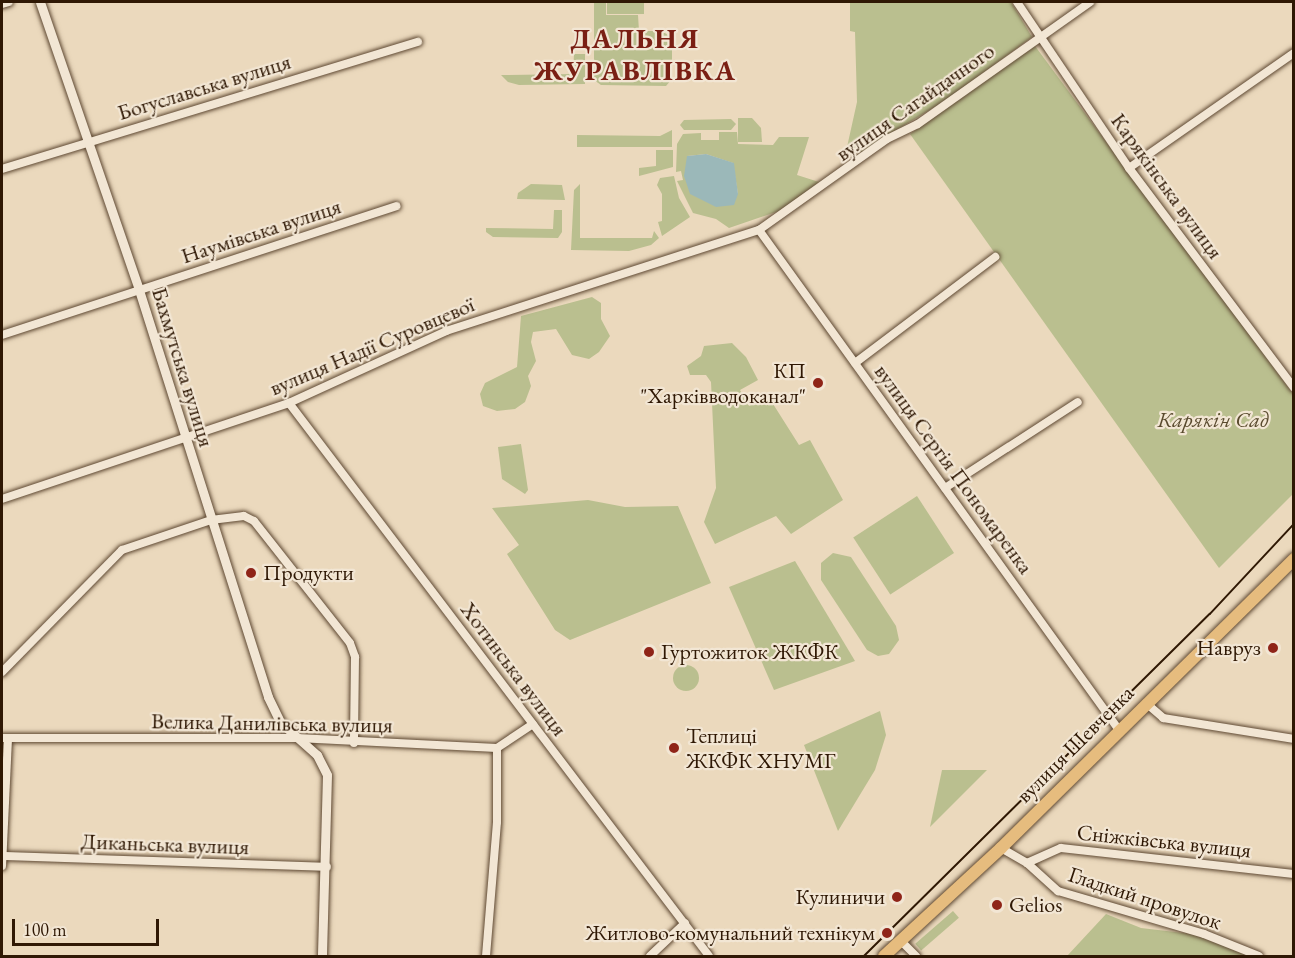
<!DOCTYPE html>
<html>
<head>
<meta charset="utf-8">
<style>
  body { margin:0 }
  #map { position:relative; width:1295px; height:958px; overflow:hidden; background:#ebd9bd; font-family:"EB Garamond",serif }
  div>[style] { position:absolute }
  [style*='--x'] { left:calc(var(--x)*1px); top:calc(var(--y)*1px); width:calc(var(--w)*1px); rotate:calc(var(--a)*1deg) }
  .green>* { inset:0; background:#babf8f; transform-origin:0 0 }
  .round { border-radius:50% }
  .water>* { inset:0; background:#9bb8b9 }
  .roads { filter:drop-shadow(0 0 2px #5e4832) drop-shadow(0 0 2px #5e4832) }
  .minor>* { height:8px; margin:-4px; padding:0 4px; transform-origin:4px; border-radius:4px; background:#f2e6d4 }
  .tertiary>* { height:9px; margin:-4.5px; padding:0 4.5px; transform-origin:4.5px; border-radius:4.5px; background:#f2e6d4 }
  .primary>* { height:12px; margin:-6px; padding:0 6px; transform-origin:6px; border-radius:6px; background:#e6bc7e }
  .tram>* { height:1.5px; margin:-0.75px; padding:0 0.75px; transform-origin:0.75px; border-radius:0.75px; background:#2f1804 }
  .dots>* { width:16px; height:16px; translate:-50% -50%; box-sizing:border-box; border:3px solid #f2e6d4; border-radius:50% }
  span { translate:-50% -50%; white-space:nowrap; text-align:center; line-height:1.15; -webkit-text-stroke:4.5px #f2e6d4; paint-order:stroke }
  .street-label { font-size:22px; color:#2f1804 }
  .poi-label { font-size:22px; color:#2f1804 }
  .right { translate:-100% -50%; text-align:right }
  .left { translate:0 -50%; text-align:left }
  .park-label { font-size:22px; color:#594a2e; font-style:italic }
  .district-label { font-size:28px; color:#7a1f14; font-weight:700; letter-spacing:1.5px }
  .frame { position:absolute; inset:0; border:3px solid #2f1804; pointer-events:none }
  .scale { position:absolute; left:12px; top:919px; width:147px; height:27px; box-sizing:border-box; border:3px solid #2f1804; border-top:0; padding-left:8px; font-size:18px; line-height:21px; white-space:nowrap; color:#2f1804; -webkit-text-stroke:4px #f2e6d4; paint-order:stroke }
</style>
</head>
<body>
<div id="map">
  <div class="green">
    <i style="clip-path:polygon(594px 2px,606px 2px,606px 15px,638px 15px,639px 31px,662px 31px,672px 38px,672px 79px,666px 86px,601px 85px,594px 80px)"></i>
    <i style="left:607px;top:2px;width:37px;height:12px"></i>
    <i style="clip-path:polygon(850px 2px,1011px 2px,1032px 37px,943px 102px,876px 142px,866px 154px,847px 147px,857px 102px,855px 32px,850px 31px)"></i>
    <i style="clip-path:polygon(1035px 46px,1293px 394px,1293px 494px,1219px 568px,910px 134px)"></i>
    <i style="clip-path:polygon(574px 54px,585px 54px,585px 84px,519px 85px,508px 82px,501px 75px,573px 74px)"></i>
    <i style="clip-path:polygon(738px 118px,752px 118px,761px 128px,762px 142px,738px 142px)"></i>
    <i style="clip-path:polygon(731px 119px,736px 124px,731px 130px,684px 130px,680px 125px,684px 120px)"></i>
    <i style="clip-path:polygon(672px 130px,672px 147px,577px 147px,577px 135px,660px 136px)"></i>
    <i style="clip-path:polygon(evenodd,719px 132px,737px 132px,738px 144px,773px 145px,779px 137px,809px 137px,797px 175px,819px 182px,782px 210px,729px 228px,716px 219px,693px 213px,677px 181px,683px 180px,681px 171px,676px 172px,677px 144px,683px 134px,701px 133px,701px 140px,719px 140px,719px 132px,706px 154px,733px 163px,738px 194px,687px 156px,706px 154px)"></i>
    <i style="clip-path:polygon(656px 150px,673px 150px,673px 167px,639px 176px,639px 168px,656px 166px)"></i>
    <i style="clip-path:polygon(674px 176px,679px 198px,690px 217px,662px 236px,658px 222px,662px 221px,662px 194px,657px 185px,660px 178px)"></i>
    <i style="clip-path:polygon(531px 184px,562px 185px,565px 200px,517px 199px,518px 193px)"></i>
    <i style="clip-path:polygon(580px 184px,580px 238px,652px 238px,654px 231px,659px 238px,651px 245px,629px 251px,571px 250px,574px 190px)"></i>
    <i style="clip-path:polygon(554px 210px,562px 210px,562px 232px,558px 238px,493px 237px,486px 232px,486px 228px,553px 229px)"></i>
    <i style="clip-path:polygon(592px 297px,601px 303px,601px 319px,610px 336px,599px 352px,589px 359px,572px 355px,556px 329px,533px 332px,531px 342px,536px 361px,528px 376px,531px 386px,525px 402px,515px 409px,497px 411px,483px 406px,480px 394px,485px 383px,517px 367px,521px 316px)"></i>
    <i style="clip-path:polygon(732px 343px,746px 357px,758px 380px,740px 390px,749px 406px,768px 396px,799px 445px,810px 440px,843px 500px,791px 534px,776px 516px,715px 544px,704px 522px,716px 488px,711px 382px,706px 375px,690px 375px,687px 366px,701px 356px,704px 346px)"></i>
    <i style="clip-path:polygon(521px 444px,528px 490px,525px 494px,502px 479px,498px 447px)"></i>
    <i style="left:917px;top:496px;width:68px;height:76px;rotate:57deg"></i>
    <i style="clip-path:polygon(588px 500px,625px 507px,678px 506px,711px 583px,570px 640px,555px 630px,507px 554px,519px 545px,492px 508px)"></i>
    <i style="clip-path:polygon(833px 553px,851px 557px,896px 626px,899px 640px,889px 654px,878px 656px,867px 650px,821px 580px,821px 563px)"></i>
    <i style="clip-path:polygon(795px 561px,855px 661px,774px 690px,729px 587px)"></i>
    <i class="round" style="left:673px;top:665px;width:26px;height:26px"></i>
    <i style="clip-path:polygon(880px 711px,886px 735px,875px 770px,838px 831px,804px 745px)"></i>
    <i style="clip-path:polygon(942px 770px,987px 770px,930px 827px)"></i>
    <i style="left:953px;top:911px;width:9px;height:50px;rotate:49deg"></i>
    <i style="clip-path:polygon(1106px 914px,1141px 928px,1192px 934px,1249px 956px,1067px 956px)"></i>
  </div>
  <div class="water">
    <i style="clip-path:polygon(706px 154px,734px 163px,738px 194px,734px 205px,716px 207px,690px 194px,684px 176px,687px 156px)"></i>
  </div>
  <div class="roads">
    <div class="minor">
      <i style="--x:1017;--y:2;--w:200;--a:56"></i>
      <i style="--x:1129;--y:168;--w:275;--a:53.1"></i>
      <i style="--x:2;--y:4;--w:7;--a:-16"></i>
      <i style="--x:1129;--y:168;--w:201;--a:-34.9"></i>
      <i style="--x:2;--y:169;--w:435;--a:-17"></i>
      <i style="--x:759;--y:230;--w:616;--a:54.25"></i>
      <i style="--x:2;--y:335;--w:415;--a:-18.1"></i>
      <i style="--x:855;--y:363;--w:176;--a:-37.1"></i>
      <i style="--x:289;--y:403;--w:694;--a:52.78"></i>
      <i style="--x:945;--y:488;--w:158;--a:-32.9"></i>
      <i style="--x:2;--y:499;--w:303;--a:-18.5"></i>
      <i style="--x:289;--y:403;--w:173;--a:-24.6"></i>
      <i style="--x:446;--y:331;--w:329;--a:-17.9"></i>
      <i style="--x:759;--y:230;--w:157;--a:-35.4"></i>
      <i style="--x:887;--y:139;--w:34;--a:-26"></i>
      <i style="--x:918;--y:124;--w:211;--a:-35.3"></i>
      <i style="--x:2;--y:672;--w:171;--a:-45.5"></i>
      <i style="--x:122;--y:550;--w:94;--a:-18.6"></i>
      <i style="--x:211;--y:520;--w:33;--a:-7"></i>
      <i style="--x:244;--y:516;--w:11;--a:27"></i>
      <i style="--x:254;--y:521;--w:155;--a:51.8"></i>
      <i style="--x:350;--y:643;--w:15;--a:70"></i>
      <i style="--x:355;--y:657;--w:86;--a:90.7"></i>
      <i style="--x:1146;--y:703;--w:23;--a:41"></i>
      <i style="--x:1163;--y:718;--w:133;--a:9.1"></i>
      <i style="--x:2;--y:738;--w:295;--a:0"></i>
      <i style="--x:297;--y:738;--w:200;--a:2.9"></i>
      <i style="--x:497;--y:748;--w:43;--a:-33.7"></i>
      <i style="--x:1001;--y:848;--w:30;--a:30"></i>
      <i style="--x:1027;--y:863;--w:37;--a:-24"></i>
      <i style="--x:1061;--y:848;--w:234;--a:6.4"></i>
      <i style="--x:2;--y:856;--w:325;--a:1.9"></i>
      <i style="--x:1027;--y:863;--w:42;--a:42.1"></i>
      <i style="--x:1058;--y:891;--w:152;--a:16.4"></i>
      <i style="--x:1204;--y:934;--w:59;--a:21.8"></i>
      <i style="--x:2;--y:866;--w:128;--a:-87.3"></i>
      <i style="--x:900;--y:940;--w:23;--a:45"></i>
      <i style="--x:486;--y:956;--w:134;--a:-85.3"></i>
      <i style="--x:497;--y:822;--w:74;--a:-90"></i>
      <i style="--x:650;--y:956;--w:48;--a:-43.3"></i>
    </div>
    <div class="tertiary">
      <i style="--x:40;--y:2;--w:305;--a:71"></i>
      <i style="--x:139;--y:290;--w:427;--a:72.4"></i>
      <i style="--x:268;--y:697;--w:28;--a:64"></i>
      <i style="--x:280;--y:722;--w:50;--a:41.7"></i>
      <i style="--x:317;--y:755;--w:22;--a:63"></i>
      <i style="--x:327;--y:775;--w:181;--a:91.6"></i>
    </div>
    <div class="primary">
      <i style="--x:884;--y:956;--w:159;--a:-42.7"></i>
      <i style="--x:1001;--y:848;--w:412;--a:-44.6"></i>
    </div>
  </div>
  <div class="tram">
    <i style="--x:864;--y:956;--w:486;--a:-44.7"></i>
    <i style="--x:1210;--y:614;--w:123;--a:-47"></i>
  </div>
  <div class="dots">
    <i style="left:818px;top:383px;background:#8f2418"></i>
    <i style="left:251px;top:573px;background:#8f2418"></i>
    <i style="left:1273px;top:648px;background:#8f2418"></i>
    <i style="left:649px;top:652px;background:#8f2418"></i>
    <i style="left:674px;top:748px;background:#8f2418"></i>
    <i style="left:897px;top:897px;background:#8f2418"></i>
    <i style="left:997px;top:905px;background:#8f2418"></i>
    <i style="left:887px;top:933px;background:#8f2418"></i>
  </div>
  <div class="street-label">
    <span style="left:204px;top:87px;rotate:-17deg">Богуславська вулиця</span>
    <span style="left:915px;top:102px;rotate:-35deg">вулиця Сагайдачного</span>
    <span style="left:1167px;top:186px;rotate:54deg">Карякінська вулиця</span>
    <span style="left:261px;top:231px;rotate:-18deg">Наумівська вулиця</span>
    <span style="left:372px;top:346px;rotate:-23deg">вулиця Надії Суровцевої</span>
    <span style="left:183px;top:367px;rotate:73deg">Бахмутська вулиця</span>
    <span style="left:954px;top:469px;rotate:54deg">вулиця Сергія Пономаренка</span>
    <span style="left:514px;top:669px;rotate:53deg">Хотинська вулиця</span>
    <span style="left:272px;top:723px;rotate:1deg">Велика Данилівська вулиця</span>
    <span style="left:1075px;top:744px;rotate:-45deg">вулиця Шевченка</span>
    <span style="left:1164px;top:841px;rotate:6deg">Сніжківська вулиця</span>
    <span style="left:165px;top:844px;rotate:2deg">Диканьська вулиця</span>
    <span style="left:1145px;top:898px;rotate:18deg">Гладкий провулок</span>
  </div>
  <div class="poi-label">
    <span class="right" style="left:806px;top:383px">КП<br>"Харківводоканал"</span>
    <span class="left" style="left:263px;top:573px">Продукти</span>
    <span class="right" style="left:1261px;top:648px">Навруз</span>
    <span class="left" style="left:661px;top:652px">Гуртожиток ЖКФК</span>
    <span class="left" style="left:686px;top:748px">Теплиці<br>ЖКФК ХНУМГ</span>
    <span class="right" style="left:885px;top:897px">Кулиничи</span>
    <span class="left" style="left:1009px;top:905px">Gelios</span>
    <span class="right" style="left:875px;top:933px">Житлово-комунальний технікум</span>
  </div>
  <div class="park-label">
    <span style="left:1213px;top:420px">Карякін Сад</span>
  </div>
  <div class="district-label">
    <span style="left:635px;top:54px">ДАЛЬНЯ<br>ЖУРАВЛІВКА</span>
  </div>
  <div class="frame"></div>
  <div class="scale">100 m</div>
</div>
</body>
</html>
